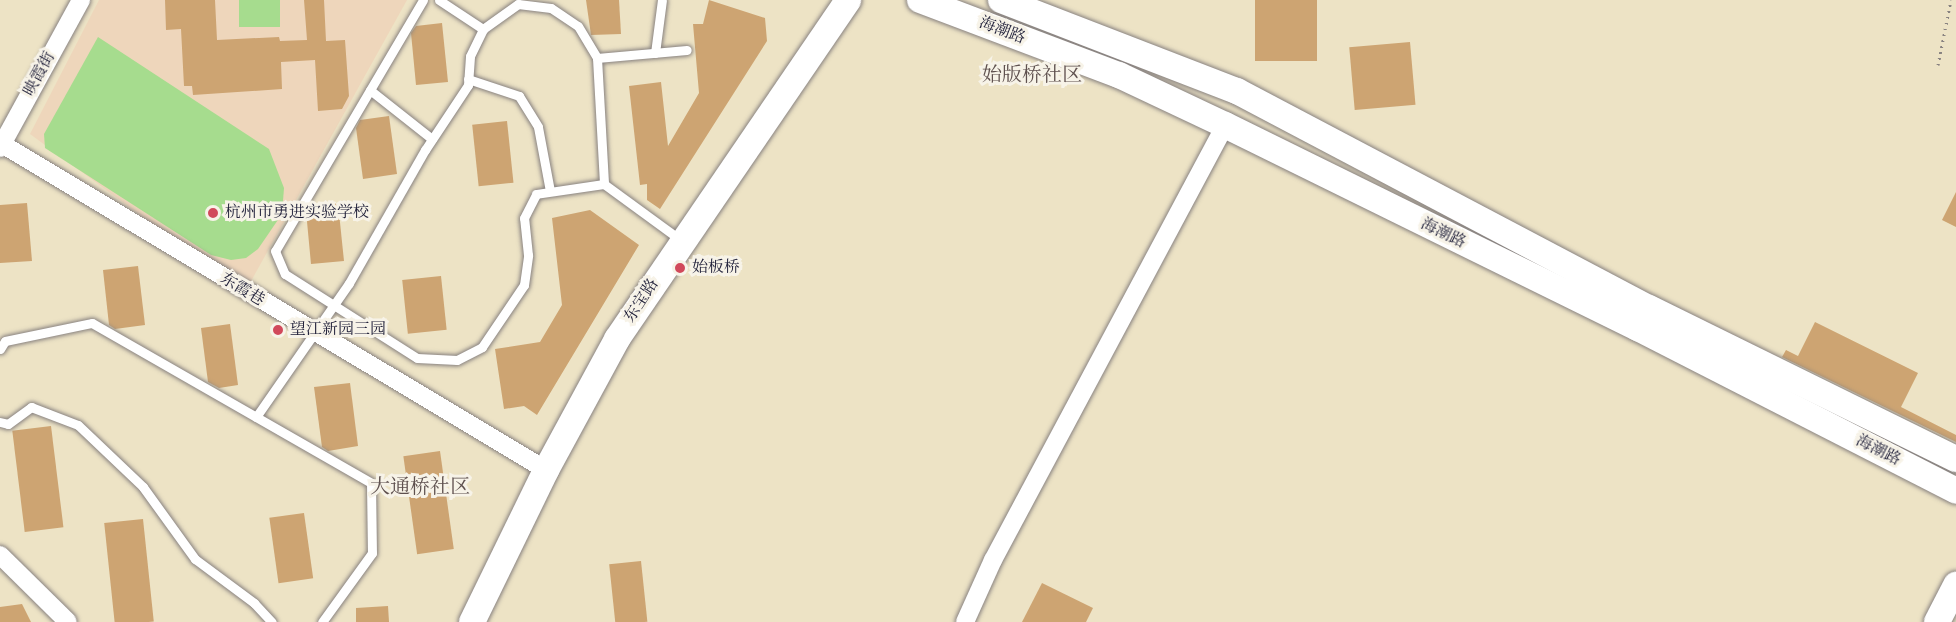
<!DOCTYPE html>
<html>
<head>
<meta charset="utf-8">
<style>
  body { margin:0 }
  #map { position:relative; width:1956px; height:622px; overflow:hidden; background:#ede3c5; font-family:"Old Standard TT","Noto Serif SC",serif }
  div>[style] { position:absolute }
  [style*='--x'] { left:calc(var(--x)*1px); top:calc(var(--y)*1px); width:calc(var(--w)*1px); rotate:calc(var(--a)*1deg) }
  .built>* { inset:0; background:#eed6bb }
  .green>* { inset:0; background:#a6dc8e; transform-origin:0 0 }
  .building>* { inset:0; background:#cda472; transform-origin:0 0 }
  .path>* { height:3px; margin-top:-1.5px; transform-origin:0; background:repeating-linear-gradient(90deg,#888280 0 1.5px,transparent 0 6px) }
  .roads { filter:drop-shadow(0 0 2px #888280) drop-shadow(0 0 2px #888280) }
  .lane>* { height:9px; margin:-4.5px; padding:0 4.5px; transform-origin:4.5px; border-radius:4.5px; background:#fff }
  .street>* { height:18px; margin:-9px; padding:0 9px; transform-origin:9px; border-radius:9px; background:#fff }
  .secondary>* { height:26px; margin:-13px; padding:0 13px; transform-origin:13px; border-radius:13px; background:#fff }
  .dots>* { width:16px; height:16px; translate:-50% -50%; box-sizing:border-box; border:3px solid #f7f3e8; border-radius:50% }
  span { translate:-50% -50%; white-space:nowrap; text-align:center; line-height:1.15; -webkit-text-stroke:6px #f7f3e8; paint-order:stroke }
  .street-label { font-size:16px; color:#22223b }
  .poi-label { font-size:16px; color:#22223b }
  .left { translate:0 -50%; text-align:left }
  .quarter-label { font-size:20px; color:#5e504e }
</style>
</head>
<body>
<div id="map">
  <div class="built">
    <i style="clip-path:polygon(99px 0,407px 0,245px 292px,30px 134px)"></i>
  </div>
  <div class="green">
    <i style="left:239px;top:0;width:41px;height:27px"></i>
    <i style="clip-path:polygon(98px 37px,269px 149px,284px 188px,282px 214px,258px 249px,246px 258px,231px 260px,211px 255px,45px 148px,44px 134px)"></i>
  </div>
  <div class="building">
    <i style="clip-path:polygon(165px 0,215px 0,217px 40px,279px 37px,280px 41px,307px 40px,304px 0,324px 0,326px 41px,345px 40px,349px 96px,342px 109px,318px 111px,315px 60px,281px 62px,282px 89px,193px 95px,192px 86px,184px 86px,181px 29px,166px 30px)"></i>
    <i style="clip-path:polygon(586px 0,619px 0,621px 34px,591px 35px)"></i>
    <i style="clip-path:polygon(709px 0,765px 18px,767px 41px,660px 209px,647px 200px,647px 184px,640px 185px,629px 86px,661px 82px,668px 146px,699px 93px,693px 24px,703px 24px)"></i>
    <i style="left:1255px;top:0;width:62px;height:61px"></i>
    <i style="clip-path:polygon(442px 23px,448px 82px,416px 85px,411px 33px,416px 26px)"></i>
    <i style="left:1410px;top:42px;width:63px;height:61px;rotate:85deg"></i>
    <i style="clip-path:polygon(389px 116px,397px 174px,363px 179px,356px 128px,360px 120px)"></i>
    <i style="left:507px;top:121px;width:62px;height:35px;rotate:84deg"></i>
    <i style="clip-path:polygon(1956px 192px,1956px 227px,1942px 220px)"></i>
    <i style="clip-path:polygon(27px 203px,32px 261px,0 263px,0 205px)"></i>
    <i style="clip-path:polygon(338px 203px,344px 261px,311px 264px,306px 211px,309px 206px)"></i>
    <i style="clip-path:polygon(590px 210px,639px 245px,537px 415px,524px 406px,504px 409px,495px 349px,540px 342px,562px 305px,552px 218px)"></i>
    <i style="clip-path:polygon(138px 266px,145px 325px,115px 329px,109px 325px,103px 270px)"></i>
    <i style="left:441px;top:276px;width:54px;height:39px;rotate:84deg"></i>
    <i style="clip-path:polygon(1815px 322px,1918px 373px,1901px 407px,1956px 435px,1956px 442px,1782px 357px,1786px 350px,1798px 356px)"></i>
    <i style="clip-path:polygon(230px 324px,238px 385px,219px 388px,208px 382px,201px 328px)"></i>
    <i style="clip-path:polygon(350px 383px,358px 446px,328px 451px,322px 447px,314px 387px)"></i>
    <i style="left:51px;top:426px;width:102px;height:39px;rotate:83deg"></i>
    <i style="left:440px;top:451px;width:99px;height:37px;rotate:82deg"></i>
    <i style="left:304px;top:513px;width:66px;height:35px;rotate:82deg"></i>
    <i style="left:143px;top:519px;width:103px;height:39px;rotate:84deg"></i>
    <i style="left:641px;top:561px;width:61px;height:32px;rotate:84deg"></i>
    <i style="clip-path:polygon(1042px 583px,1093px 608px,1086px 622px,1022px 622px)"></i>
    <i style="clip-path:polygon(22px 604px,31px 622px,0 622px,0 607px)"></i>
    <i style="clip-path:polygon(388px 606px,389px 622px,356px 622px,356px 608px)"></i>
  </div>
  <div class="path">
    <i style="--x:1938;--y:65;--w:66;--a:-78.7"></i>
  </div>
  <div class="roads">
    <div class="lane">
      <i style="--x:423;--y:0;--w:291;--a:120.5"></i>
      <i style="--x:275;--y:251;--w:25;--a:67"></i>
      <i style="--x:285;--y:274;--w:156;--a:32.5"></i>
      <i style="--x:417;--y:358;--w:40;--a:2.9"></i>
      <i style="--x:457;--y:360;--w:28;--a:-27"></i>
      <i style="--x:482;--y:347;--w:75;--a:-55.9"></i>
      <i style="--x:524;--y:285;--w:30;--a:-82"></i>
      <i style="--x:528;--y:255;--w:37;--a:-96"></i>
      <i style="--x:524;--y:218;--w:27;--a:-63"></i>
      <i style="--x:536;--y:194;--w:69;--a:-8.4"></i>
      <i style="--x:439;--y:0;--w:53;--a:33.4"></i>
      <i style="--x:655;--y:53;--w:53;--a:-82.5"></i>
      <i style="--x:597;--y:58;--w:90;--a:-5.1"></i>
      <i style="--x:468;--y:79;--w:54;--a:18.4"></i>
      <i style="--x:519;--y:96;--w:36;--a:58"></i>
      <i style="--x:538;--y:127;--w:65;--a:79.4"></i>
      <i style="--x:370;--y:90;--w:79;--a:38.3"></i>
      <i style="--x:0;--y:349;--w:9;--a:-58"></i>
      <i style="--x:5;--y:341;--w:89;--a:-11.7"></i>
      <i style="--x:92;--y:323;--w:322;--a:29.8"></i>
      <i style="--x:371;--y:483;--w:70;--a:89.2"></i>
      <i style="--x:372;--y:553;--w:85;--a:125.9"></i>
      <i style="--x:256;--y:417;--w:163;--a:-55.2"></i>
      <i style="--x:349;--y:283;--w:153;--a:-60.3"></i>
      <i style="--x:425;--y:150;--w:78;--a:-56.5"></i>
      <i style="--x:468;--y:85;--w:29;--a:-86"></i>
      <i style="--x:470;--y:56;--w:30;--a:-64"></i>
      <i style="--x:483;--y:29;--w:43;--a:-35.5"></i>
      <i style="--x:518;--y:4;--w:33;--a:7"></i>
      <i style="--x:551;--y:8;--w:32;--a:34"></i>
      <i style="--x:578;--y:26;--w:37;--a:59"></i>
      <i style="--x:597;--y:58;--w:126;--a:86.8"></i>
      <i style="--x:604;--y:184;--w:97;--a:36.2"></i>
      <i style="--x:0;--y:422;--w:8;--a:14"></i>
      <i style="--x:8;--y:424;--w:29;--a:-36"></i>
      <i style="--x:31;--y:407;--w:50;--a:21"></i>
      <i style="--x:78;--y:425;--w:90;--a:43.6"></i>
      <i style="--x:143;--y:487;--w:89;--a:54.2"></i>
      <i style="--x:195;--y:559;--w:74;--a:36.7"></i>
      <i style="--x:254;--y:603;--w:26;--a:47"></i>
    </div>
    <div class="street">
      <i style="--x:2;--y:144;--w:634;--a:30.93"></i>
      <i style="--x:0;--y:148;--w:169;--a:-61.3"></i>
      <i style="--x:0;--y:555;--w:95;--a:44.6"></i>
      <i style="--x:965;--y:622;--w:68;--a:-65.7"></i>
      <i style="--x:993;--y:560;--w:493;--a:-61.9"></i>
    </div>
    <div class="secondary">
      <i style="--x:920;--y:0;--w:213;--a:20.7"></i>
      <i style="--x:1119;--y:75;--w:117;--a:25.3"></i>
      <i style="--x:1225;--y:125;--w:460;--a:26.2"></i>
      <i style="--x:1638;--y:328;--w:357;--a:27.1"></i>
      <i style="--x:1001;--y:0;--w:253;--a:21.1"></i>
      <i style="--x:1237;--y:91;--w:466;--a:27.8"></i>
      <i style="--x:1649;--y:308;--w:342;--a:26.2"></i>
      <i style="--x:472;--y:622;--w:169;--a:-64"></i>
      <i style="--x:546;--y:470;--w:149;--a:-61.5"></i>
      <i style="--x:617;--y:339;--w:410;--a:-55.7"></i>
      <i style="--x:1937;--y:622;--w:42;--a:-62.8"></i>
    </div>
  </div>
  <div class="dots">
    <i style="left:213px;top:213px;background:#d1495b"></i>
    <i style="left:680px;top:268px;background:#d1495b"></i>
    <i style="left:278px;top:330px;background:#d1495b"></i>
  </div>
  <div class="street-label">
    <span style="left:1002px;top:31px;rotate:21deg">海潮路</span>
    <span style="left:40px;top:74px;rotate:-61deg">映霞街</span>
    <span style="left:1443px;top:234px;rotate:26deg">海潮路</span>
    <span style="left:242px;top:290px;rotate:31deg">东霞巷</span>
    <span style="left:642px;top:301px;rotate:-57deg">东宝路</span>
    <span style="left:1878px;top:451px;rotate:27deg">海潮路</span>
  </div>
  <div class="poi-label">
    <span class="left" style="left:225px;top:213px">杭州市勇进实验学校</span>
    <span class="left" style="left:692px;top:268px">始板桥</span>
    <span class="left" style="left:290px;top:330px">望江新园三园</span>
  </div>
  <div class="quarter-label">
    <span style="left:1032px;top:76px">始版桥社区</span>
    <span style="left:420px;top:488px">大通桥社区</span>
  </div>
</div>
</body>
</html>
